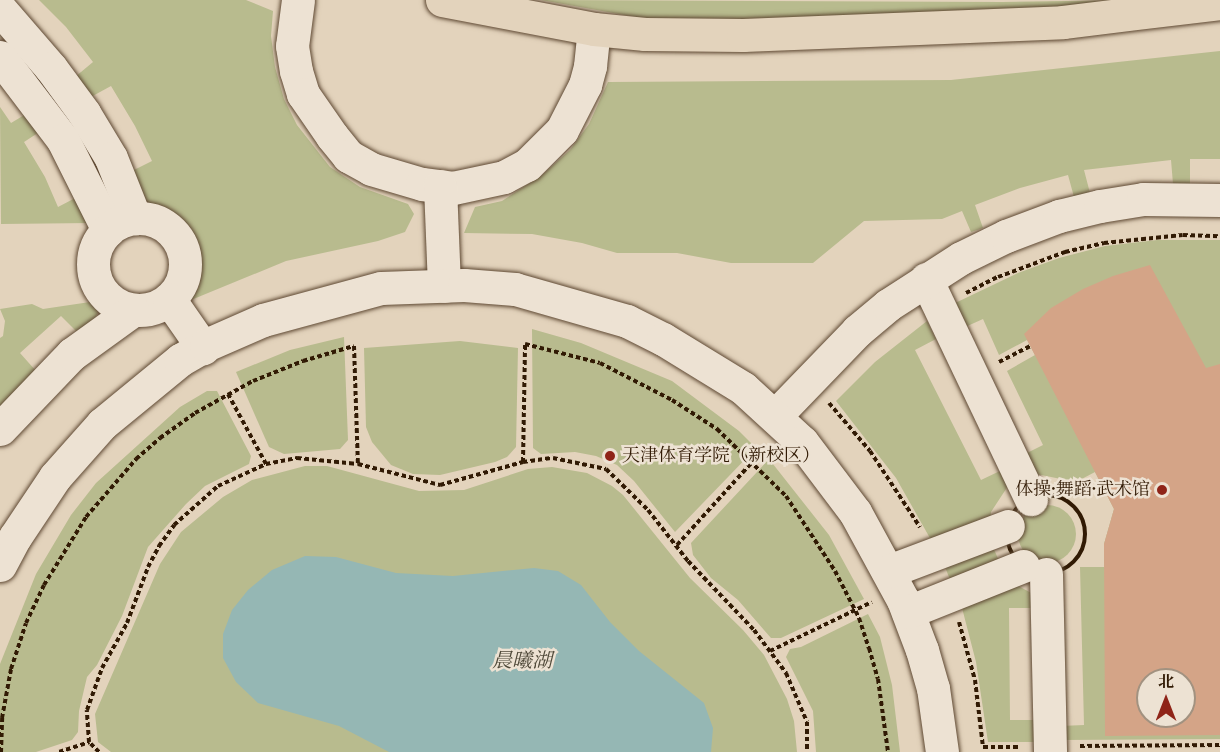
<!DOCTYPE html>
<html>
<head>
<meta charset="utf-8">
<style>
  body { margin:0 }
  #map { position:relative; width:1220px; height:752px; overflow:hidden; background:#e3d3bc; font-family:"IM FELL DW Pica","Noto Serif SC",serif }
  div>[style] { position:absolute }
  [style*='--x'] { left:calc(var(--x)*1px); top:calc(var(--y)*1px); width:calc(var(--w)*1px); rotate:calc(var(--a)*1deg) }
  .green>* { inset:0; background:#b8bb8e }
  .round { border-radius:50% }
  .water>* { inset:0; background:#95b7b4 }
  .building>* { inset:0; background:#d4a487 }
  .path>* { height:4px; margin-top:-2px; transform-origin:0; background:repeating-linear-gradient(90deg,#311a04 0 4.5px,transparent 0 7.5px) }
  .path>.ring { margin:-2px; padding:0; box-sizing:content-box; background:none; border:4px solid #311a04; border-radius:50% }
  .roads { filter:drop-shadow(0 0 2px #5e4832) drop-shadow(0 0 2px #5e4832) }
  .minor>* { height:33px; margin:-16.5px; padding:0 16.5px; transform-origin:16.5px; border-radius:16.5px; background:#ede2d3 }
  .minor>.ring { margin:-16.5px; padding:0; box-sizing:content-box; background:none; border:33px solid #ede2d3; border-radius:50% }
  .major>* { height:33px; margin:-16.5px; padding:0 16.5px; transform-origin:16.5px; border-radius:16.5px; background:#e3d3bc }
  .dots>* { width:16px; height:16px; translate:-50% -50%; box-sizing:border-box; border:3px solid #ede2d3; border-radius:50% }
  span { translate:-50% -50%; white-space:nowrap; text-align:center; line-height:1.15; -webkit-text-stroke:5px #ede2d3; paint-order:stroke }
  .poi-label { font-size:18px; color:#311a04 }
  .left { translate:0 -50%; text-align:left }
  .right { translate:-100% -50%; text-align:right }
  .water-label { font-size:20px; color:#4f4939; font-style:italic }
  .north { position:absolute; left:1136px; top:668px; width:60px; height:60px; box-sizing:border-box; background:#ede2d3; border:2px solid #a29280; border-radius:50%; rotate:0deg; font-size:16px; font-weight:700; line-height:24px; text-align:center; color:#311a04 }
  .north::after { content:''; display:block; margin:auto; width:21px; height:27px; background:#8f2418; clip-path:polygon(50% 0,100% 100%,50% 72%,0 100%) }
</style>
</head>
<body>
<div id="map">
  <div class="green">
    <i style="clip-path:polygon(39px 0,246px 0,273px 11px,271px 36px,275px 67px,284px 99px,297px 125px,330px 167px,360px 187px,408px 204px,414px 214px,405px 232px,378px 241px,286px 261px,191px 300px,198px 288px,201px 273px,197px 240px,188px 225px,177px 215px,162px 206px,146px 204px,132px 171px,152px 161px,135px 126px,111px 86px,89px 98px,75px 77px,93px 62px,66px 27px)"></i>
    <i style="clip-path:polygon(541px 0,1002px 2px,1135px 0,1066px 7px,854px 17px,691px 20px,641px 18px)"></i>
    <i style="clip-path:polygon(1220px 51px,1220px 159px,1190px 159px,1190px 184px,1173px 184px,1171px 160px,1084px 170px,1090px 193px,1074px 197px,1068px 175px,1020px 188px,975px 205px,983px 228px,971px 232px,962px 211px,942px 219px,864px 221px,813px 263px,731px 263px,677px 253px,617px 253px,582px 243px,532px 234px,464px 233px,475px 207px,502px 201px,542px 175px,570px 150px,589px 124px,608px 82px,951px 80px)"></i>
    <i style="clip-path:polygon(0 107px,11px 123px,31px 111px,44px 129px,24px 142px,45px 177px,58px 207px,81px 195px,91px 223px,1px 224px)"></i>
    <i style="clip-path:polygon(evenodd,1157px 240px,1220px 240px,1220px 739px,1062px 740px,1061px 726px,1084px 725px,1080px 567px,1104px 567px,1104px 544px,1114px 509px,1095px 472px,1076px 482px,1036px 474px,1023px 455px,1043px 445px,1007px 371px,1035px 355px,1027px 340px,999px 355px,983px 319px,963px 328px,951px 305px,1018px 273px,1059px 258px,1105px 246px,1157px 240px,1148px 680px,1184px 680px,1184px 716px,1148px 716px,1148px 680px)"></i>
    <i style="clip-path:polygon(90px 302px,99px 311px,94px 320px,78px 333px,61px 316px,20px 353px,36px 371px,0 409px,0 338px,3px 336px,5px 321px,0 309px,32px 304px,43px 309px)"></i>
    <i style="clip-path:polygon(927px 321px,936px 339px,915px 350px,981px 480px,1002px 470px,1008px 486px,991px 512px,990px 524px,935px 547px,896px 478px,836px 401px,875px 362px)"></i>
    <i style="clip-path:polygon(532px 329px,581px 343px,672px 381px,739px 431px,756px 448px,675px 532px,634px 481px,617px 465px,596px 456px,575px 452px,541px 454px,533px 448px)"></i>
    <i style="clip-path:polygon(344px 337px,348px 440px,340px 449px,284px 454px,269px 447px,236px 372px,290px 350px)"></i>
    <i style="clip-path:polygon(460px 341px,518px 348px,516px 447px,507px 457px,495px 462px,440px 475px,413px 474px,391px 465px,372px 442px,366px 427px,364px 348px)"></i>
    <i style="clip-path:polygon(207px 391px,217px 391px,251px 456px,249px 464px,205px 486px,186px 504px,148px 547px,122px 616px,97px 665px,87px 677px,79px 711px,78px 732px,72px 740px,36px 752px,0 752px,0 664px,36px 574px,71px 515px,96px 483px,180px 407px)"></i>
    <i style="clip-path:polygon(769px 459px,829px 535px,864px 599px,781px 638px,771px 638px,738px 600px,711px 578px,693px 555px,691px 543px)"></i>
    <i style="clip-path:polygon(305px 466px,327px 466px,419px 491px,464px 490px,528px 469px,552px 467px,587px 473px,612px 486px,623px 495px,690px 578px,743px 630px,764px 655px,787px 699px,794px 721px,797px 752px,111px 752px,98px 742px,95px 714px,160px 564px,181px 532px,223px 497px,252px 480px)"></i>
    <i class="round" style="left:1018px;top:505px;width:58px;height:58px"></i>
    <i style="clip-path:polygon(993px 547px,999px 561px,953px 587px,943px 562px)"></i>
    <i style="clip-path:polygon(1011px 582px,1035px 595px,1036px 608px,1009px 608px,1010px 720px,1037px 720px,1038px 742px,988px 742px,976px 662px,961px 604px)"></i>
    <i style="clip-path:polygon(868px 614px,880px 637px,892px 685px,900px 752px,816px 752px,813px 711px,786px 657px,790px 649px,801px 647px)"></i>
  </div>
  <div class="water">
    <i style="clip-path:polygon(305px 556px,336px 557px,396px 573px,453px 576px,534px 568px,558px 571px,581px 585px,610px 622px,639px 651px,704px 703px,713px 728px,711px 752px,389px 752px,339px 726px,258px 703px,236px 682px,223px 658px,223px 634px,232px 610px,248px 590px,272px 570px)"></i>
  </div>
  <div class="building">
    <i style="clip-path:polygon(evenodd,1150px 265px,1206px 368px,1220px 364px,1220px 735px,1105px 736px,1104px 544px,1114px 509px,1024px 334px,1051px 308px,1083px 289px,1113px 276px,1150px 265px,1148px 680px,1184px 680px,1184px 716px,1148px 716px,1148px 680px)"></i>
  </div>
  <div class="path">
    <i style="--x:966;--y:293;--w:36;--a:-27"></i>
    <i style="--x:998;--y:277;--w:72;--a:-20.5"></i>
    <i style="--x:1065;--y:252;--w:40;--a:-13"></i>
    <i style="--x:1104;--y:243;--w:79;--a:-5.8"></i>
    <i style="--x:1183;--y:235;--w:37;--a:2"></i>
    <i style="--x:999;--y:362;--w:35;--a:-27"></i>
    <i style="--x:228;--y:394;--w:80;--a:61.5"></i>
    <i style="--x:829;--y:403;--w:63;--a:49.5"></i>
    <i style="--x:870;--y:451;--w:91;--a:56.7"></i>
    <i style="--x:523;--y:462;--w:118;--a:-89"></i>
    <i style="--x:525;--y:344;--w:77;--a:14.2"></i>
    <i style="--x:600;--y:363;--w:81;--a:27.2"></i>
    <i style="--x:672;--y:400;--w:54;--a:32.8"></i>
    <i style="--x:717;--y:429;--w:96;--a:44.2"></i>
    <i style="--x:786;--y:496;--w:90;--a:56.8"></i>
    <i style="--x:835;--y:571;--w:53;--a:62.9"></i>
    <i style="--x:859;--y:618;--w:32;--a:72"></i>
    <i style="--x:869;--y:648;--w:32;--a:74"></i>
    <i style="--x:878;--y:679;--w:74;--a:82.2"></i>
    <i class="ring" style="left:1007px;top:495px;width:74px;height:74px"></i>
    <i style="--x:677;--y:545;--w:131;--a:-47.8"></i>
    <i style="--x:959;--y:622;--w:60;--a:74.6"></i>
    <i style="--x:975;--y:680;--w:67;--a:83.2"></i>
    <i style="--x:983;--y:747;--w:38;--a:0"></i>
    <i style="--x:770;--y:651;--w:113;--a:-25.7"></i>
    <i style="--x:1080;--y:746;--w:140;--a:-0.4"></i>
    <i style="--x:1;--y:752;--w:34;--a:-88"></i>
    <i style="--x:2;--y:718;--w:50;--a:-79.6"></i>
    <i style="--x:11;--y:669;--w:48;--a:-71.9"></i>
    <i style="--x:26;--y:623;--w:42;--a:-64.7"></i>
    <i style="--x:44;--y:585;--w:80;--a:-58.3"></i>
    <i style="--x:86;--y:517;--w:77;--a:-49.2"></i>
    <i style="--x:136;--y:459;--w:32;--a:-41"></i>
    <i style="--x:160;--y:438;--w:43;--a:-35.5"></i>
    <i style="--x:195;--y:413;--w:66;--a:-28.9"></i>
    <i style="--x:253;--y:381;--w:54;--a:-21.8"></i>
    <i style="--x:303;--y:361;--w:53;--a:-16.4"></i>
    <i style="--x:354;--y:346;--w:118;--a:88.1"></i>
    <i style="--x:59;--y:752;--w:32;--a:-18"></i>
    <i style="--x:99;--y:752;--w:14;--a:-135"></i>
    <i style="--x:89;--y:742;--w:32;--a:-94"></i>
    <i style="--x:87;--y:710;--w:45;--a:-70.3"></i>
    <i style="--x:102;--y:668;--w:51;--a:-60.9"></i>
    <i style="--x:127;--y:623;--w:60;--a:-69.4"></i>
    <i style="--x:148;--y:567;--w:24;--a:-62"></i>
    <i style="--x:159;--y:546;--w:26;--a:-54"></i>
    <i style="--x:174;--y:525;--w:59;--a:-41.6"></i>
    <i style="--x:218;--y:486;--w:53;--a:-24.6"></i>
    <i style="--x:266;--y:464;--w:32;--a:-11"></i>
    <i style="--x:297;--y:458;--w:61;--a:5.6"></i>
    <i style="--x:358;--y:464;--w:85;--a:14.4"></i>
    <i style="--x:440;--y:485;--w:86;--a:-15.5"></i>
    <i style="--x:523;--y:462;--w:30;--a:-8"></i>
    <i style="--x:553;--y:458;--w:54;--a:11.7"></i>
    <i style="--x:606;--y:469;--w:59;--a:44.3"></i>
    <i style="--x:648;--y:510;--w:65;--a:51.9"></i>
    <i style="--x:688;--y:561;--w:95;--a:46.3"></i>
    <i style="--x:754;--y:630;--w:54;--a:53.3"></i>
    <i style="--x:786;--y:673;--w:53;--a:66.8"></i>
    <i style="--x:807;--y:722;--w:30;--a:90"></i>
  </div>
  <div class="roads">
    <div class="minor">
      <i style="--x:298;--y:0;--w:46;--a:97.4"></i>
      <i style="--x:292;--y:46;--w:25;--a:81"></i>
      <i style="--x:296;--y:71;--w:24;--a:73"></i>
      <i style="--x:303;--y:94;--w:51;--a:55.4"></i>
      <i style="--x:332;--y:136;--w:26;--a:51"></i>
      <i style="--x:348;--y:156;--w:26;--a:29"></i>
      <i style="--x:371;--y:169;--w:53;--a:16.4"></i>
      <i style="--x:422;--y:184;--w:31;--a:7"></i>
      <i style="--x:453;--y:188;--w:52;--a:-12.2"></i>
      <i style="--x:504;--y:177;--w:26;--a:-28"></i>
      <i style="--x:527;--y:165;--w:49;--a:-45"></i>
      <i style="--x:562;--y:130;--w:51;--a:-62.9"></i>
      <i style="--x:585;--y:85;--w:20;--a:-75"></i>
      <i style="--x:590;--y:66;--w:37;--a:-84"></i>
      <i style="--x:0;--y:9;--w:78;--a:49.2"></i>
      <i style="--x:51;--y:68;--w:56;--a:53.7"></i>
      <i style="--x:84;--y:113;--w:52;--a:59"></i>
      <i style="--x:111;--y:158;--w:65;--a:68.2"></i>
      <i style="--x:0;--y:57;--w:104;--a:52.8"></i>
      <i style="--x:63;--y:140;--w:101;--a:63.4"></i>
      <i style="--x:440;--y:186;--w:100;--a:87.7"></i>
      <i class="ring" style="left:93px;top:218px;width:59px;height:59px"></i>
      <i style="--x:926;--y:279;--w:244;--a:64.5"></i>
      <i style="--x:169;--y:299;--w:60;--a:55.2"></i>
      <i style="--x:776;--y:415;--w:117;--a:-46"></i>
      <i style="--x:857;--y:331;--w:40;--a:-40"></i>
      <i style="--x:888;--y:305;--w:87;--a:-32.8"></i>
      <i style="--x:961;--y:258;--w:50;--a:-26.1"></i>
      <i style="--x:1006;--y:236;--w:57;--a:-20.7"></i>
      <i style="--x:1059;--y:216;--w:42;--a:-13.7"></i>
      <i style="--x:1100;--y:206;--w:44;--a:-9.2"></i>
      <i style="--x:1143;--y:199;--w:77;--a:0.7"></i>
      <i style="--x:0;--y:429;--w:104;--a:-46.2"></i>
      <i style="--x:72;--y:354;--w:75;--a:-35.8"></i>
      <i style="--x:0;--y:565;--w:32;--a:-62"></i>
      <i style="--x:15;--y:537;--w:72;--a:-56.3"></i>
      <i style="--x:55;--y:477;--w:71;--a:-48.4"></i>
      <i style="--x:102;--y:424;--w:101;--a:-39.4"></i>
      <i style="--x:180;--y:360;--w:30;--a:-30"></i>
      <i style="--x:206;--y:345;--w:62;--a:-23.7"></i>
      <i style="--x:263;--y:320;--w:122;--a:-15.2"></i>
      <i style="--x:381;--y:288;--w:83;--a:-2.1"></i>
      <i style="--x:464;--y:285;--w:51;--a:4.5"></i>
      <i style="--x:515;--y:289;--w:116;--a:15.9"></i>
      <i style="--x:627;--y:321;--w:40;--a:26.6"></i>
      <i style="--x:663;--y:339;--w:94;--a:31.5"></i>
      <i style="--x:743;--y:388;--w:80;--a:42.5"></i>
      <i style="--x:802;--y:442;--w:88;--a:52.9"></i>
      <i style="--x:855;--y:512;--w:100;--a:61.4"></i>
      <i style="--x:903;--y:600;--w:53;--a:69.2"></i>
      <i style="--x:922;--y:650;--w:40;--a:74"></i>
      <i style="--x:933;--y:688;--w:65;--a:82"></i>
      <i style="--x:889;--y:571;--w:127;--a:-20.7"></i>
      <i style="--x:1046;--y:574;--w:178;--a:88.7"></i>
      <i style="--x:908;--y:612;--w:124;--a:-21.8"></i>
    </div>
    <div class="major">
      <i style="--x:442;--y:0;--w:155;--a:10.8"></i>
      <i style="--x:594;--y:29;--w:51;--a:5.6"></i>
      <i style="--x:645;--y:34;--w:98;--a:0.6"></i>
      <i style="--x:743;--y:35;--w:320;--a:-2.3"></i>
      <i style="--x:1063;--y:22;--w:158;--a:-6.9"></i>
    </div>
  </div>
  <div class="dots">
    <i style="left:610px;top:456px;background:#8f2418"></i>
    <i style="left:1162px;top:490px;background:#8f2418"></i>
  </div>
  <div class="poi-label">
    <span class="left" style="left:622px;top:456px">天津体育学院（新校区）</span>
    <span class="right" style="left:1150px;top:490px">体操·舞蹈·武术馆</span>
  </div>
  <div class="water-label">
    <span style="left:522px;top:661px">晨曦湖</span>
  </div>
  <div class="north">北</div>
</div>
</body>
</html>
